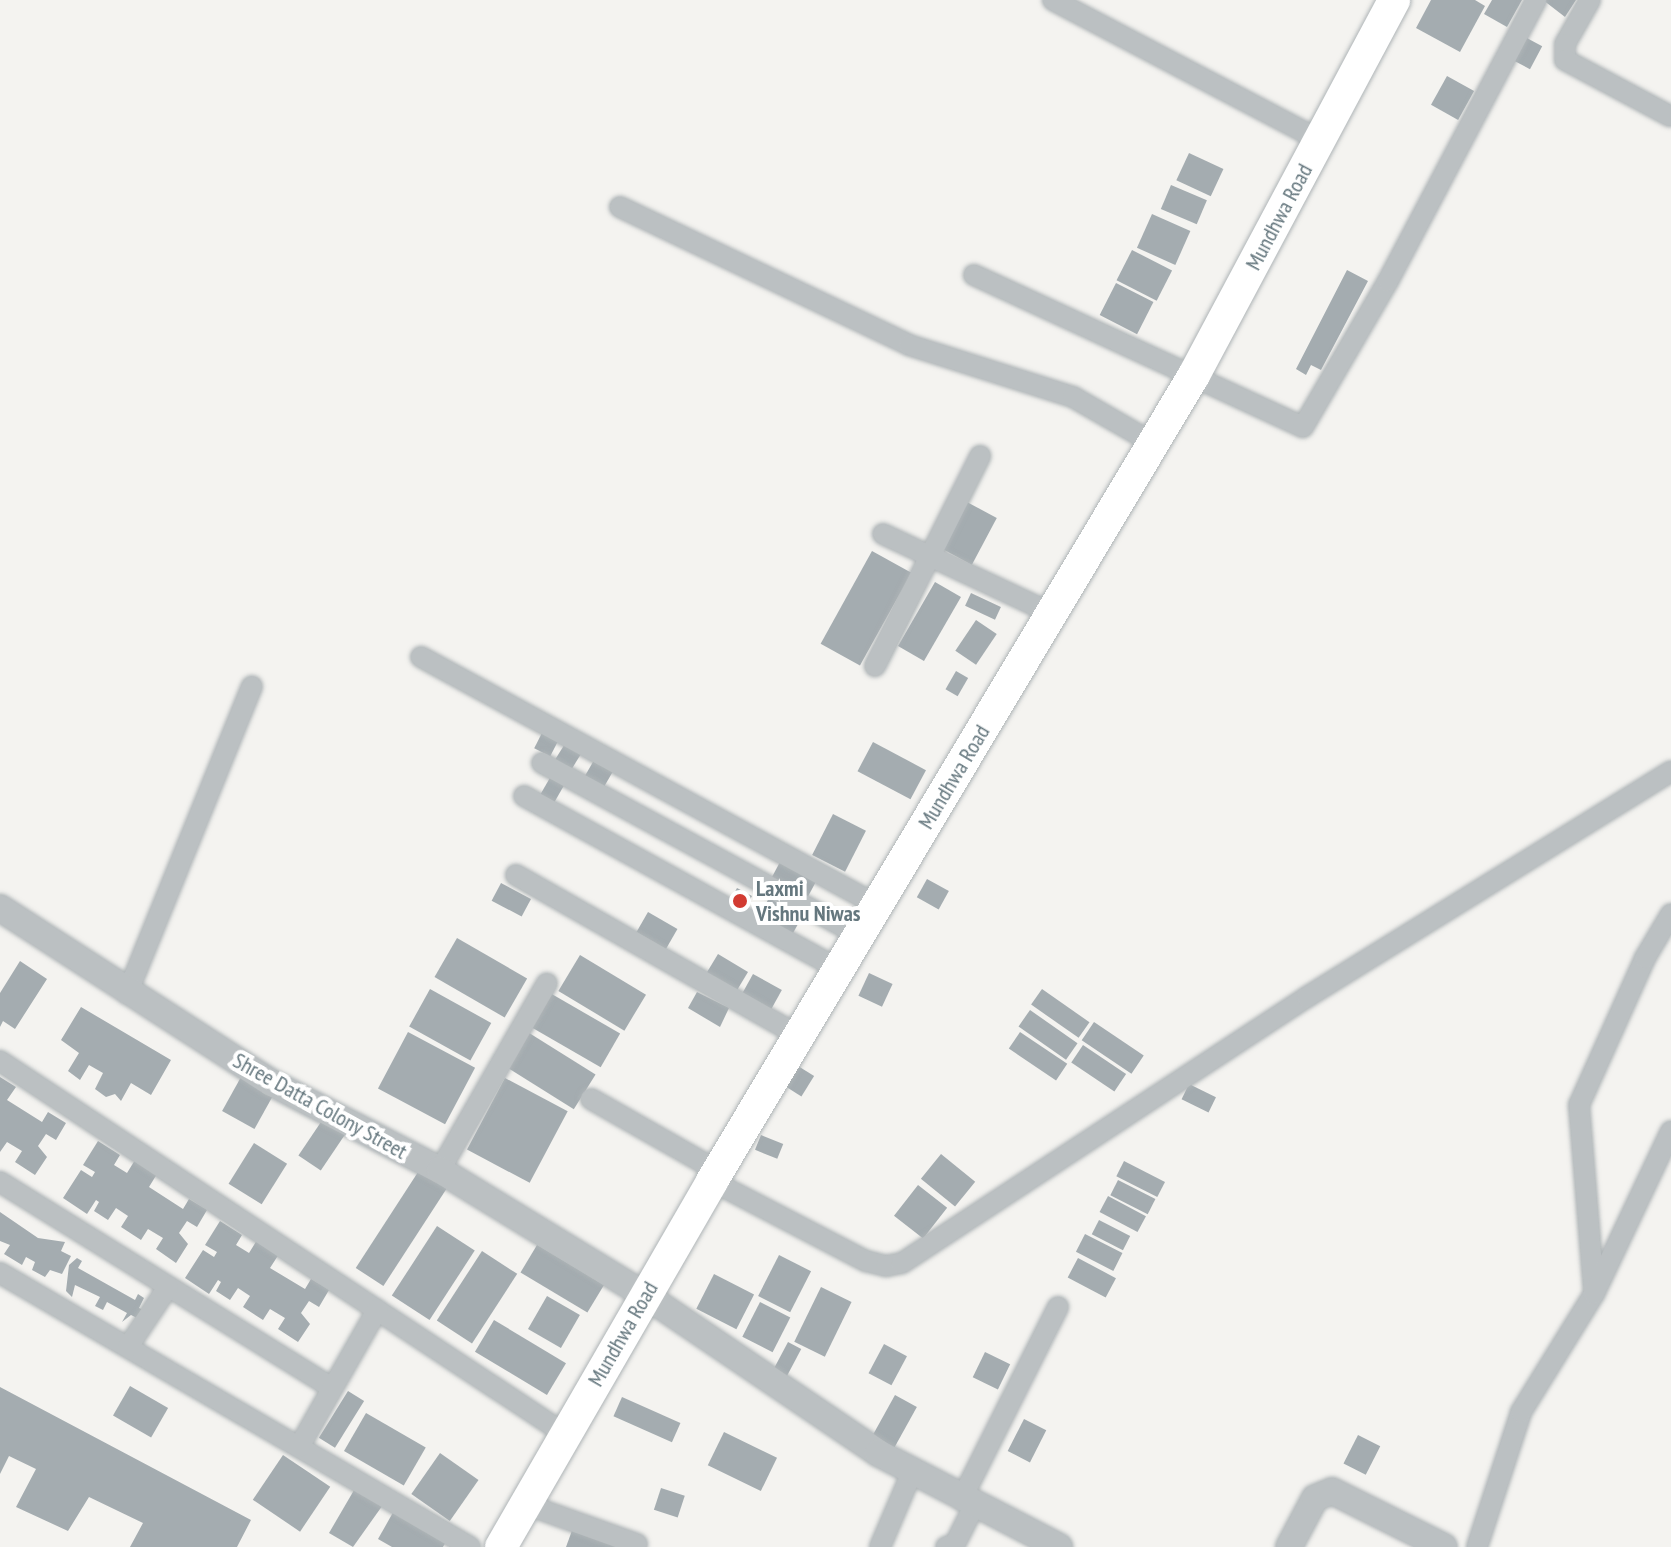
<!DOCTYPE html>
<html>
<head>
<meta charset="utf-8">
<style>
  body { margin:0 }
  #map { position:relative; width:1671px; height:1547px; overflow:hidden; background:#f4f3f0; font-family:"PT Sans Narrow",sans-serif }
  div>[style] { position:absolute }
  [style*='--x'] { left:calc(var(--x)*1px); top:calc(var(--y)*1px); width:calc(var(--w)*1px); rotate:calc(var(--a)*1deg) }
  .building>* { inset:0; background:#a4acb0; transform-origin:0 0 }
  .roads { filter:drop-shadow(0 0 2px #aeb4b6) drop-shadow(0 0 2px #aeb4b6) }
  .minor>* { height:20px; margin:-10px; padding:0 10px; transform-origin:10px; border-radius:10px; background:#bbc0c2 }
  .tertiary>* { height:26px; margin:-13px; padding:0 13px; transform-origin:13px; border-radius:13px; background:#bbc0c2 }
  .primary>* { height:32px; margin:-16px; padding:0 16px; transform-origin:16px; border-radius:16px; background:#fff }
  .dots>* { width:22px; height:22px; translate:-50% -50%; box-sizing:border-box; border:4px solid #fff; border-radius:50% }
  span { translate:-50% -50%; white-space:nowrap; text-align:center; line-height:1.15; -webkit-text-stroke:8px #fff; paint-order:stroke }
  .street-label { font-size:22px; color:#65777e }
  .poi-label { font-size:22px; color:#65777e; font-weight:700 }
  .left { translate:0 -50%; text-align:left }
</style>
</head>
<body>
<div id="map">
  <div class="building">
    <i style="clip-path:polygon(1431px 0,1475px 0,1485px 6px,1460px 52px,1416px 28px)"></i>
    <i style="clip-path:polygon(1492px 0,1522px 0,1507px 27px,1484px 14px)"></i>
    <i style="clip-path:polygon(1543px 0,1576px 0,1565px 17px)"></i>
    <i style="left:1521px;top:35px;width:24px;height:26px;rotate:28deg"></i>
    <i style="left:1447px;top:76px;width:31px;height:33px;rotate:29deg"></i>
    <i style="left:1189px;top:153px;width:38px;height:30px;rotate:25deg"></i>
    <i style="left:1171px;top:185px;width:39px;height:26px;rotate:23deg"></i>
    <i style="left:1152px;top:214px;width:42px;height:37px;rotate:24deg"></i>
    <i style="left:1132px;top:250px;width:45px;height:34px;rotate:27deg"></i>
    <i style="clip-path:polygon(1347px 270px,1368px 281px,1321px 370px,1311px 365px,1306px 375px,1296px 369px)"></i>
    <i style="left:1116px;top:283px;width:42px;height:36px;rotate:27deg"></i>
    <i style="left:965px;top:501px;width:36px;height:53px;rotate:28deg"></i>
    <i style="left:872px;top:551px;width:45px;height:106px;rotate:29deg"></i>
    <i style="left:935px;top:582px;width:30px;height:74px;rotate:30deg"></i>
    <i style="left:971px;top:593px;width:33px;height:14px;rotate:25deg"></i>
    <i style="left:976px;top:620px;width:25px;height:37px;rotate:34deg"></i>
    <i style="left:956px;top:671px;width:14px;height:21px;rotate:30deg"></i>
    <i style="left:546px;top:725px;width:18px;height:26px;rotate:27deg"></i>
    <i style="left:568px;top:739px;width:19px;height:24px;rotate:32deg"></i>
    <i style="left:873px;top:742px;width:60px;height:33px;rotate:28deg"></i>
    <i style="left:597px;top:755px;width:22px;height:26px;rotate:30deg"></i>
    <i style="left:551px;top:776px;width:16px;height:26px;rotate:30deg"></i>
    <i style="left:833px;top:814px;width:37px;height:46px;rotate:27deg"></i>
    <i style="left:781px;top:860px;width:41px;height:24px;rotate:28deg"></i>
    <i style="left:927px;top:879px;width:25px;height:21px;rotate:29deg"></i>
    <i style="left:501px;top:883px;width:34px;height:20px;rotate:28deg"></i>
    <i style="left:737px;top:888px;width:17px;height:19px;rotate:28deg"></i>
    <i style="left:769px;top:898px;width:38px;height:25px;rotate:29deg"></i>
    <i style="left:648px;top:912px;width:34px;height:23px;rotate:30deg"></i>
    <i style="left:457px;top:938px;width:81px;height:45px;rotate:30deg"></i>
    <i style="left:718px;top:954px;width:35px;height:24px;rotate:31deg"></i>
    <i style="left:580px;top:955px;width:77px;height:42px;rotate:31deg"></i>
    <i style="clip-path:polygon(20px 961px,47px 979px,15px 1029px,3px 1021px,0 1027px,0 993px)"></i>
    <i style="left:869px;top:973px;width:26px;height:25px;rotate:25deg"></i>
    <i style="left:753px;top:974px;width:33px;height:26px;rotate:29deg"></i>
    <i style="left:430px;top:989px;width:70px;height:43px;rotate:29deg"></i>
    <i style="left:1042px;top:989px;width:58px;height:19px;rotate:35deg"></i>
    <i style="clip-path:polygon(697px 992px,729px 1008px,720px 1027px,688px 1008px)"></i>
    <i style="left:550px;top:993px;width:81px;height:39px;rotate:30deg"></i>
    <i style="clip-path:polygon(81px 1007px,171px 1060px,151px 1095px,131px 1083px,121px 1101px,115px 1094px,106px 1097px,95px 1089px,103px 1073px,89px 1065px,80px 1080px,68px 1071px,79px 1053px,61px 1040px)"></i>
    <i style="left:1030px;top:1010px;width:58px;height:20px;rotate:35deg"></i>
    <i style="left:1094px;top:1022px;width:60px;height:22px;rotate:34deg"></i>
    <i style="left:526px;top:1031px;width:82px;height:41px;rotate:32deg"></i>
    <i style="left:408px;top:1032px;width:76px;height:64px;rotate:28deg"></i>
    <i style="left:1020px;top:1032px;width:57px;height:20px;rotate:34deg"></i>
    <i style="left:1083px;top:1045px;width:52px;height:21px;rotate:34deg"></i>
    <i style="left:798px;top:1066px;width:19px;height:24px;rotate:32deg"></i>
    <i style="clip-path:polygon(0 1077px,16px 1087px,7px 1100px,42px 1122px,48px 1112px,66px 1123px,56px 1140px,46px 1134px,38px 1146px,47px 1157px,35px 1175px,15px 1162px,22px 1151px,7px 1142px,0 1152px)"></i>
    <i style="left:241px;top:1077px;width:37px;height:39px;rotate:29deg"></i>
    <i style="left:505px;top:1078px;width:71px;height:81px;rotate:28deg"></i>
    <i style="left:1189px;top:1084px;width:30px;height:17px;rotate:26deg"></i>
    <i style="left:323px;top:1119px;width:27px;height:44px;rotate:34deg"></i>
    <i style="left:761px;top:1135px;width:24px;height:16px;rotate:22deg"></i>
    <i style="clip-path:polygon(98px 1141px,120px 1155px,114px 1165px,127px 1173px,135px 1160px,157px 1174px,149px 1187px,183px 1209px,189px 1199px,207px 1210px,197px 1227px,187px 1221px,179px 1233px,188px 1244px,176px 1263px,156px 1249px,163px 1238px,148px 1229px,141px 1240px,121px 1227px,128px 1216px,116px 1208px,108px 1220px,94px 1211px,99px 1202px,96px 1200px,87px 1214px,63px 1198px,81px 1170px,92px 1177px,95px 1172px,83px 1165px)"></i>
    <i style="left:254px;top:1143px;width:39px;height:48px;rotate:32deg"></i>
    <i style="left:941px;top:1154px;width:44px;height:32px;rotate:39deg"></i>
    <i style="left:1124px;top:1161px;width:46px;height:17px;rotate:27deg"></i>
    <i style="left:420px;top:1169px;width:33px;height:118px;rotate:33deg"></i>
    <i style="left:1118px;top:1180px;width:42px;height:17px;rotate:27deg"></i>
    <i style="left:918px;top:1185px;width:37px;height:39px;rotate:38deg"></i>
    <i style="left:1108px;top:1196px;width:43px;height:18px;rotate:28deg"></i>
    <i style="clip-path:polygon(0 1204px,0 1212px,38px 1238px,65px 1242px,61px 1251px,71px 1256px,62px 1274px,50px 1270px,45px 1277px,32px 1270px,35px 1262px,26px 1257px,22px 1265px,4px 1254px,10px 1245px,0 1241px)"></i>
    <i style="left:1099px;top:1220px;width:35px;height:16px;rotate:27deg"></i>
    <i style="clip-path:polygon(220px 1221px,242px 1235px,236px 1245px,249px 1253px,257px 1240px,279px 1254px,270px 1268px,305px 1289px,311px 1279px,329px 1290px,319px 1307px,309px 1301px,301px 1313px,310px 1324px,298px 1342px,278px 1329px,285px 1318px,270px 1309px,263px 1320px,243px 1307px,250px 1296px,238px 1288px,230px 1300px,216px 1291px,221px 1282px,218px 1280px,209px 1294px,185px 1278px,203px 1250px,214px 1257px,217px 1252px,205px 1245px)"></i>
    <i style="left:437px;top:1226px;width:45px;height:83px;rotate:33deg"></i>
    <i style="left:1085px;top:1234px;width:42px;height:20px;rotate:27deg"></i>
    <i style="left:537px;top:1245px;width:78px;height:32px;rotate:31deg"></i>
    <i style="left:482px;top:1251px;width:42px;height:83px;rotate:33deg"></i>
    <i style="left:779px;top:1255px;width:36px;height:46px;rotate:27deg"></i>
    <i style="clip-path:polygon(77px 1258px,82px 1261px,78px 1268px,135px 1300px,138px 1294px,144px 1298px,139px 1308px,148px 1312px,143px 1321px,131px 1315px,122px 1322px,127px 1313px,107px 1302px,103px 1310px,95px 1306px,100px 1297px,75px 1285px,72px 1297px,66px 1291px,69px 1265px)"></i>
    <i style="left:1078px;top:1258px;width:43px;height:22px;rotate:28deg"></i>
    <i style="left:714px;top:1274px;width:45px;height:39px;rotate:27deg"></i>
    <i style="left:821px;top:1287px;width:34px;height:61px;rotate:26deg"></i>
    <i style="left:547px;top:1296px;width:38px;height:38px;rotate:30deg"></i>
    <i style="left:760px;top:1302px;width:34px;height:39px;rotate:27deg"></i>
    <i style="left:494px;top:1320px;width:84px;height:37px;rotate:31deg"></i>
    <i style="left:788px;top:1342px;width:15px;height:35px;rotate:28deg"></i>
    <i style="left:884px;top:1344px;width:26px;height:33px;rotate:28deg"></i>
    <i style="left:985px;top:1352px;width:28px;height:28px;rotate:26deg"></i>
    <i style="left:130px;top:1386px;width:44px;height:34px;rotate:30deg"></i>
    <i style="clip-path:polygon(0 1387px,251px 1520px,237px 1547px,130px 1547px,143px 1523px,89px 1497px,68px 1531px,16px 1507px,36px 1469px,9px 1456px,0 1474px)"></i>
    <i style="left:348px;top:1391px;width:19px;height:55px;rotate:32deg"></i>
    <i style="left:895px;top:1395px;width:25px;height:50px;rotate:29deg"></i>
    <i style="left:622px;top:1397px;width:64px;height:21px;rotate:24deg"></i>
    <i style="left:366px;top:1413px;width:69px;height:44px;rotate:30deg"></i>
    <i style="left:1024px;top:1419px;width:25px;height:36px;rotate:27deg"></i>
    <i style="left:724px;top:1432px;width:59px;height:37px;rotate:26deg"></i>
    <i style="left:1358px;top:1435px;width:25px;height:32px;rotate:27deg"></i>
    <i style="left:440px;top:1453px;width:47px;height:50px;rotate:35deg"></i>
    <i style="left:283px;top:1455px;width:57px;height:54px;rotate:34deg"></i>
    <i style="clip-path:polygon(357px 1485px,385px 1502px,353px 1547px,329px 1533px)"></i>
    <i style="left:661px;top:1488px;width:25px;height:23px;rotate:18deg"></i>
    <i style="clip-path:polygon(395px 1509px,447px 1540px,443px 1547px,392px 1547px,378px 1539px)"></i>
    <i style="clip-path:polygon(574px 1525px,626px 1547px,566px 1547px)"></i>
  </div>
  <div class="roads">
    <div class="minor">
      <i style="--x:1053;--y:0;--w:301;--a:27.7"></i>
      <i style="--x:1590;--y:0;--w:51;--a:119.6"></i>
      <i style="--x:1565;--y:44;--w:16;--a:90"></i>
      <i style="--x:1565;--y:60;--w:119;--a:28.1"></i>
      <i style="--x:620;--y:207;--w:320;--a:25.5"></i>
      <i style="--x:909;--y:345;--w:172;--a:17.6"></i>
      <i style="--x:1073;--y:397;--w:92;--a:29.9"></i>
      <i style="--x:974;--y:275;--w:362;--a:24.8"></i>
      <i style="--x:1303;--y:427;--w:169;--a:-59.8"></i>
      <i style="--x:1388;--y:281;--w:318;--a:-62.2"></i>
      <i style="--x:883;--y:534;--w:186;--a:25.2"></i>
      <i style="--x:421;--y:657;--w:519;--a:28.54"></i>
      <i style="--x:875;--y:666;--w:235;--a:-63.4"></i>
      <i style="--x:542;--y:763;--w:361;--a:28.5"></i>
      <i style="--x:524;--y:796;--w:359;--a:28.8"></i>
      <i style="--x:516;--y:875;--w:326;--a:29.6"></i>
      <i style="--x:127;--y:994;--w:332;--a:-67.9"></i>
      <i style="--x:0;--y:1061;--w:677;--a:33.43"></i>
      <i style="--x:591;--y:1099;--w:146;--a:29.6"></i>
      <i style="--x:440;--y:1170;--w:215;--a:-60.2"></i>
      <i style="--x:712;--y:1181;--w:174;--a:27.5"></i>
      <i style="--x:866;--y:1261;--w:21;--a:14"></i>
      <i style="--x:886;--y:1266;--w:16;--a:-11"></i>
      <i style="--x:902;--y:1263;--w:485;--a:-33.3"></i>
      <i style="--x:1307;--y:997;--w:428;--a:-31.8"></i>
      <i style="--x:0;--y:1182;--w:391;--a:31.8"></i>
      <i style="--x:0;--y:1273;--w:544;--a:30.24"></i>
      <i style="--x:1594;--y:1291;--w:187;--a:-94.6"></i>
      <i style="--x:1579;--y:1105;--w:161;--a:-65.8"></i>
      <i style="--x:1645;--y:958;--w:51;--a:-59.4"></i>
      <i style="--x:128;--y:1347;--w:72;--a:-56.3"></i>
      <i style="--x:299;--y:1447;--w:158;--a:-60.3"></i>
      <i style="--x:961;--y:1500;--w:216;--a:-63.3"></i>
      <i style="--x:525;--y:1504;--w:119;--a:19.7"></i>
      <i style="--x:880;--y:1547;--w:82;--a:-66.9"></i>
      <i style="--x:946;--y:1547;--w:9;--a:-18"></i>
      <i style="--x:955;--y:1544;--w:42;--a:-63.4"></i>
      <i style="--x:1477;--y:1547;--w:142;--a:-71.9"></i>
      <i style="--x:1521;--y:1412;--w:139;--a:-58.3"></i>
      <i style="--x:1594;--y:1294;--w:180;--a:-64.7"></i>
    </div>
    <div class="tertiary">
      <i style="--x:0;--y:908;--w:323;--a:32.8"></i>
      <i style="--x:272;--y:1083;--w:189;--a:27.4"></i>
      <i style="--x:440;--y:1170;--w:240;--a:31.4"></i>
      <i style="--x:645;--y:1295;--w:282;--a:34.1"></i>
      <i style="--x:878;--y:1453;--w:204;--a:27.4"></i>
      <i style="--x:1289;--y:1547;--w:55;--a:-62"></i>
      <i style="--x:1315;--y:1498;--w:18;--a:-22"></i>
      <i style="--x:1332;--y:1491;--w:125;--a:26.6"></i>
    </div>
    <div class="primary">
      <i style="--x:501;--y:1547;--w:422;--a:-60"></i>
      <i style="--x:712;--y:1181;--w:939;--a:-59.12"></i>
      <i style="--x:1194;--y:375;--w:425;--a:-61.9"></i>
    </div>
  </div>
  <div class="dots">
    <i style="left:740px;top:901px;background:#d23b32"></i>
  </div>
  <div class="street-label">
    <span style="left:1279px;top:217px;rotate:-62deg">Mundhwa Road</span>
    <span style="left:954px;top:777px;rotate:-59deg">Mundhwa Road</span>
    <span style="left:320px;top:1106px;rotate:29deg">Shree Datta Colony Street</span>
    <span style="left:623px;top:1334px;rotate:-60deg">Mundhwa Road</span>
  </div>
  <div class="poi-label">
    <span class="left" style="left:756px;top:901px">Laxmi<br>Vishnu Niwas</span>
  </div>
</div>
</body>
</html>
